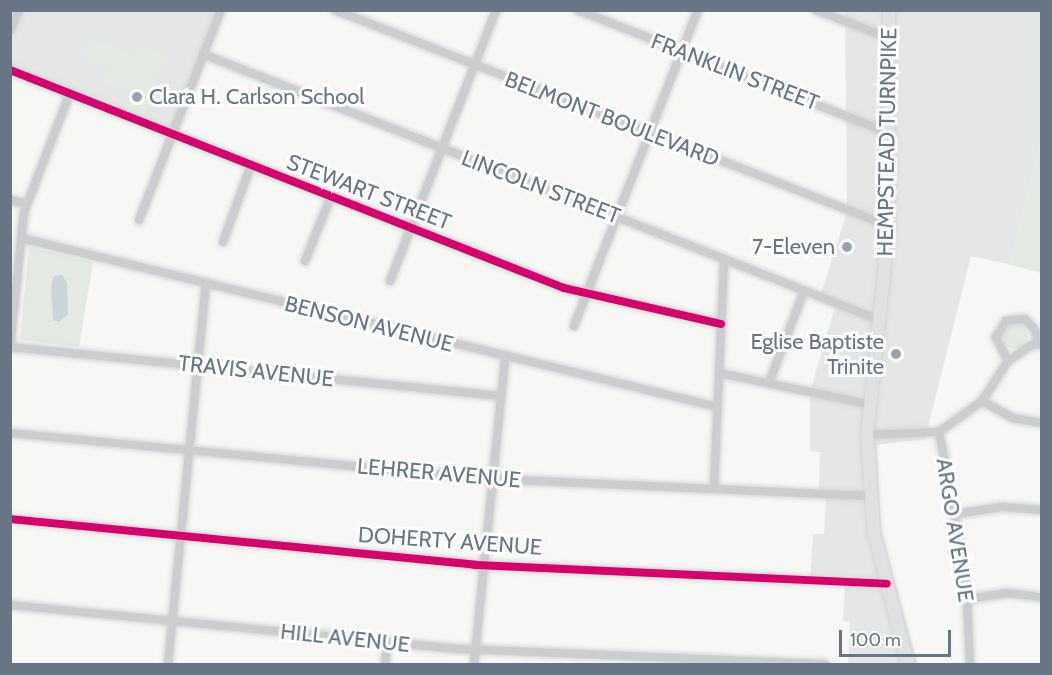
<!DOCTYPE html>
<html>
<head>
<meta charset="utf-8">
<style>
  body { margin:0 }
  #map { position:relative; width:1052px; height:675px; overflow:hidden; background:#f7f7f6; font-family:Cabin,sans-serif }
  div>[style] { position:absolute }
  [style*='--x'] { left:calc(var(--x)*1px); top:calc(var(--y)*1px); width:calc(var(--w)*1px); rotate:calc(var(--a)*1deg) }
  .built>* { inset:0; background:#e5e7e7 }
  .green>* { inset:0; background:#e5e9e3 }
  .round { border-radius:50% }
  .water>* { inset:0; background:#cdd4d7 }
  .roads { filter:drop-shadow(0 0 2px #d4d4d4) drop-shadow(0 0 2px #d4d4d4) }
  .minor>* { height:8px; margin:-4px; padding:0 4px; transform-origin:4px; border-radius:4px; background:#cccdcf }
  .primary>* { height:12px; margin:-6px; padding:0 6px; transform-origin:6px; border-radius:6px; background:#e0e1e2 }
  .cycleway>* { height:8px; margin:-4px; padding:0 4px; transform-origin:4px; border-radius:4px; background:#d6006c }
  .dots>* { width:16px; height:16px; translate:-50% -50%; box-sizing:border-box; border:3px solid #fff; border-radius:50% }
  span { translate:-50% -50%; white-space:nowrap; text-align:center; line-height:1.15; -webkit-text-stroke:6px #fff; paint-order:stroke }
  .street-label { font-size:22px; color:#677585 }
  .poi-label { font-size:22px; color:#677585 }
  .left { translate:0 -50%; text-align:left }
  .right { translate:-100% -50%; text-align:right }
  .frame { position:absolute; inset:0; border:12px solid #677585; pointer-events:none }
  .scale { position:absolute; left:839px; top:630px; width:112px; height:27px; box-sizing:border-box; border:3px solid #677585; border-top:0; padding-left:8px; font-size:18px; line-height:21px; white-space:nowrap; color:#677585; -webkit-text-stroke:4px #fff; paint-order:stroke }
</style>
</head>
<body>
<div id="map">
  <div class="built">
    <i style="clip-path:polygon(23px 11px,218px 11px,171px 129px,11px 65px,10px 42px)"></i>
    <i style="clip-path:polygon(845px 11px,1041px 11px,1041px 141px,1011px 265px,971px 256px,925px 439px,877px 445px,881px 530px,918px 664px,848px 664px,850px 622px,843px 621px,845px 585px,810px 583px,813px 534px,824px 534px,826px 494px,819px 493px,820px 452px,810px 451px,810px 392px,836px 303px,820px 297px,847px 212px)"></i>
  </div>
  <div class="green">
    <i style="clip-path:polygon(91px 39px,138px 57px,142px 47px,166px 57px,144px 112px,126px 105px,130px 92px,103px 82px,108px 69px,83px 59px)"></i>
    <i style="clip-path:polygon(1041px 141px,1041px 273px,1011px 265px)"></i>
    <i style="clip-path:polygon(29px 247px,93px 262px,79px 347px,20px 340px)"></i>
    <i class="round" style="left:1002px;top:323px;width:26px;height:26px"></i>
  </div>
  <div class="water">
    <i style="clip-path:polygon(62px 275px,67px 283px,68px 314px,59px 322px,53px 320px,51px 287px,54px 276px)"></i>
  </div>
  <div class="roads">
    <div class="minor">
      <i style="--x:335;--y:10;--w:595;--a:21.3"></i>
      <i style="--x:578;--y:10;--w:337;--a:21.6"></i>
      <i style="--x:816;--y:10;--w:78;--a:21"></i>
      <i style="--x:10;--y:31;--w:23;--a:-67"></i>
      <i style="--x:203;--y:54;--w:726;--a:21.48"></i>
      <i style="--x:10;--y:70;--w:595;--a:21.48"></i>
      <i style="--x:564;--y:288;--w:161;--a:12.9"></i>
      <i style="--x:10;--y:200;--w:17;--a:13"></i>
      <i style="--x:139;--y:220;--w:225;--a:-68.7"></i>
      <i style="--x:21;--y:238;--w:716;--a:13.65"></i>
      <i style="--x:223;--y:242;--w:82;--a:-70"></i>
      <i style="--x:305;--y:261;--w:70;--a:-68.2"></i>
      <i style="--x:390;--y:281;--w:291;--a:-68.6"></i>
      <i style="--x:574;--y:326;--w:339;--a:-68.6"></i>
      <i style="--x:10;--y:347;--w:493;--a:5.7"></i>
      <i style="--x:10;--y:347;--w:136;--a:-84.1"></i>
      <i style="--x:24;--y:212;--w:128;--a:-68.9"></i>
      <i style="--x:1008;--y:361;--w:27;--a:-117"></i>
      <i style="--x:996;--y:337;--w:19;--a:-58"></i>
      <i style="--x:1006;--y:321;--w:19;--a:-6"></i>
      <i style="--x:1025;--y:319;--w:15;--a:48"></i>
      <i style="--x:1035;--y:330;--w:15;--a:74"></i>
      <i style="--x:719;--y:373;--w:152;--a:11.8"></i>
      <i style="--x:769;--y:383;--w:98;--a:-69.2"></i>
      <i style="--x:982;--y:401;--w:35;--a:29"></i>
      <i style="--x:1013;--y:418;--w:29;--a:10"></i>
      <i style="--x:939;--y:432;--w:84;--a:79"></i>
      <i style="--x:955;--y:514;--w:86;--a:82"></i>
      <i style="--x:967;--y:599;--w:65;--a:87.4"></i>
      <i style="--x:939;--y:432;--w:53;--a:-35.8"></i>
      <i style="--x:982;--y:401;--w:48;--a:-57"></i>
      <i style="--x:1008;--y:361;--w:29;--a:-34"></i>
      <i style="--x:1032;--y:345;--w:10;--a:-6"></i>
      <i style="--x:10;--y:433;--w:484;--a:5.5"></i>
      <i style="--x:492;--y:479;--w:377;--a:2.6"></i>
      <i style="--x:867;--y:435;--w:72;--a:-2.4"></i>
      <i style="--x:714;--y:489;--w:230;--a:-87.5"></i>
      <i style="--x:955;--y:514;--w:48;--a:-8.5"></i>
      <i style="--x:1002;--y:507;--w:40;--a:4.3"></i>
      <i style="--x:10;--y:519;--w:467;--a:5.6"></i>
      <i style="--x:475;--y:565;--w:412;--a:2.6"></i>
      <i style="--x:967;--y:599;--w:41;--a:-8.3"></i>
      <i style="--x:1008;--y:593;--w:34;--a:7"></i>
      <i style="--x:10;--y:605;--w:454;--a:5.6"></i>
      <i style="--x:462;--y:649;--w:363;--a:2.4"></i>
      <i style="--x:168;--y:664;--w:383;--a:-84.3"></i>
      <i style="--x:385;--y:664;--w:22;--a:-85"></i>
      <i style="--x:474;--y:664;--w:309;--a:-84.2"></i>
    </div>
    <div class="primary">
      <i style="--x:889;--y:10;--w:216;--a:90"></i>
      <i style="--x:889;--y:226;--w:210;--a:96"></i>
      <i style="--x:867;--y:435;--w:98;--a:85.9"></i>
      <i style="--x:874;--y:533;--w:135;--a:75.5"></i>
    </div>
  </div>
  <div class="cycleway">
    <i style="--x:10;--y:70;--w:595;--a:21.48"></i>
    <i style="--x:564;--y:288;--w:161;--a:12.9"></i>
    <i style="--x:10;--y:519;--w:467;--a:5.6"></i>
    <i style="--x:475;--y:565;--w:412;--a:2.6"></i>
  </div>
  <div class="dots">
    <i style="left:137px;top:97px;background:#99a2ad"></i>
    <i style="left:847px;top:247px;background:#99a2ad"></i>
    <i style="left:896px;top:354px;background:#99a2ad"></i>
  </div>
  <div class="street-label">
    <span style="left:735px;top:72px;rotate:21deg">FRANKLIN STREET</span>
    <span style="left:612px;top:119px;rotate:21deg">BELMONT BOULEVARD</span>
    <span style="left:887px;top:142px;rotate:-89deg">HEMPSTEAD TURNPIKE</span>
    <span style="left:541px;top:187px;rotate:21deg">LINCOLN STREET</span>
    <span style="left:369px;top:192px;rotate:21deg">STEWART STREET</span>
    <span style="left:369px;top:324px;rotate:14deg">BENSON AVENUE</span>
    <span style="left:256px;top:371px;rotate:6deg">TRAVIS AVENUE</span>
    <span style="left:439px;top:473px;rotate:5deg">LEHRER AVENUE</span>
    <span style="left:955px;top:530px;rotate:81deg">ARGO AVENUE</span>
    <span style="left:450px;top:541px;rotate:4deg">DOHERTY AVENUE</span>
    <span style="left:345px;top:638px;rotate:6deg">HILL AVENUE</span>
  </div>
  <div class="poi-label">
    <span class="left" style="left:149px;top:97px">Clara H. Carlson School</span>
    <span class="right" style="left:835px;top:247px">7-Eleven</span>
    <span class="right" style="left:884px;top:354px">Eglise Baptiste<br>Trinite</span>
  </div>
  <div class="frame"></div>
  <div class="scale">100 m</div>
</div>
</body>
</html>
